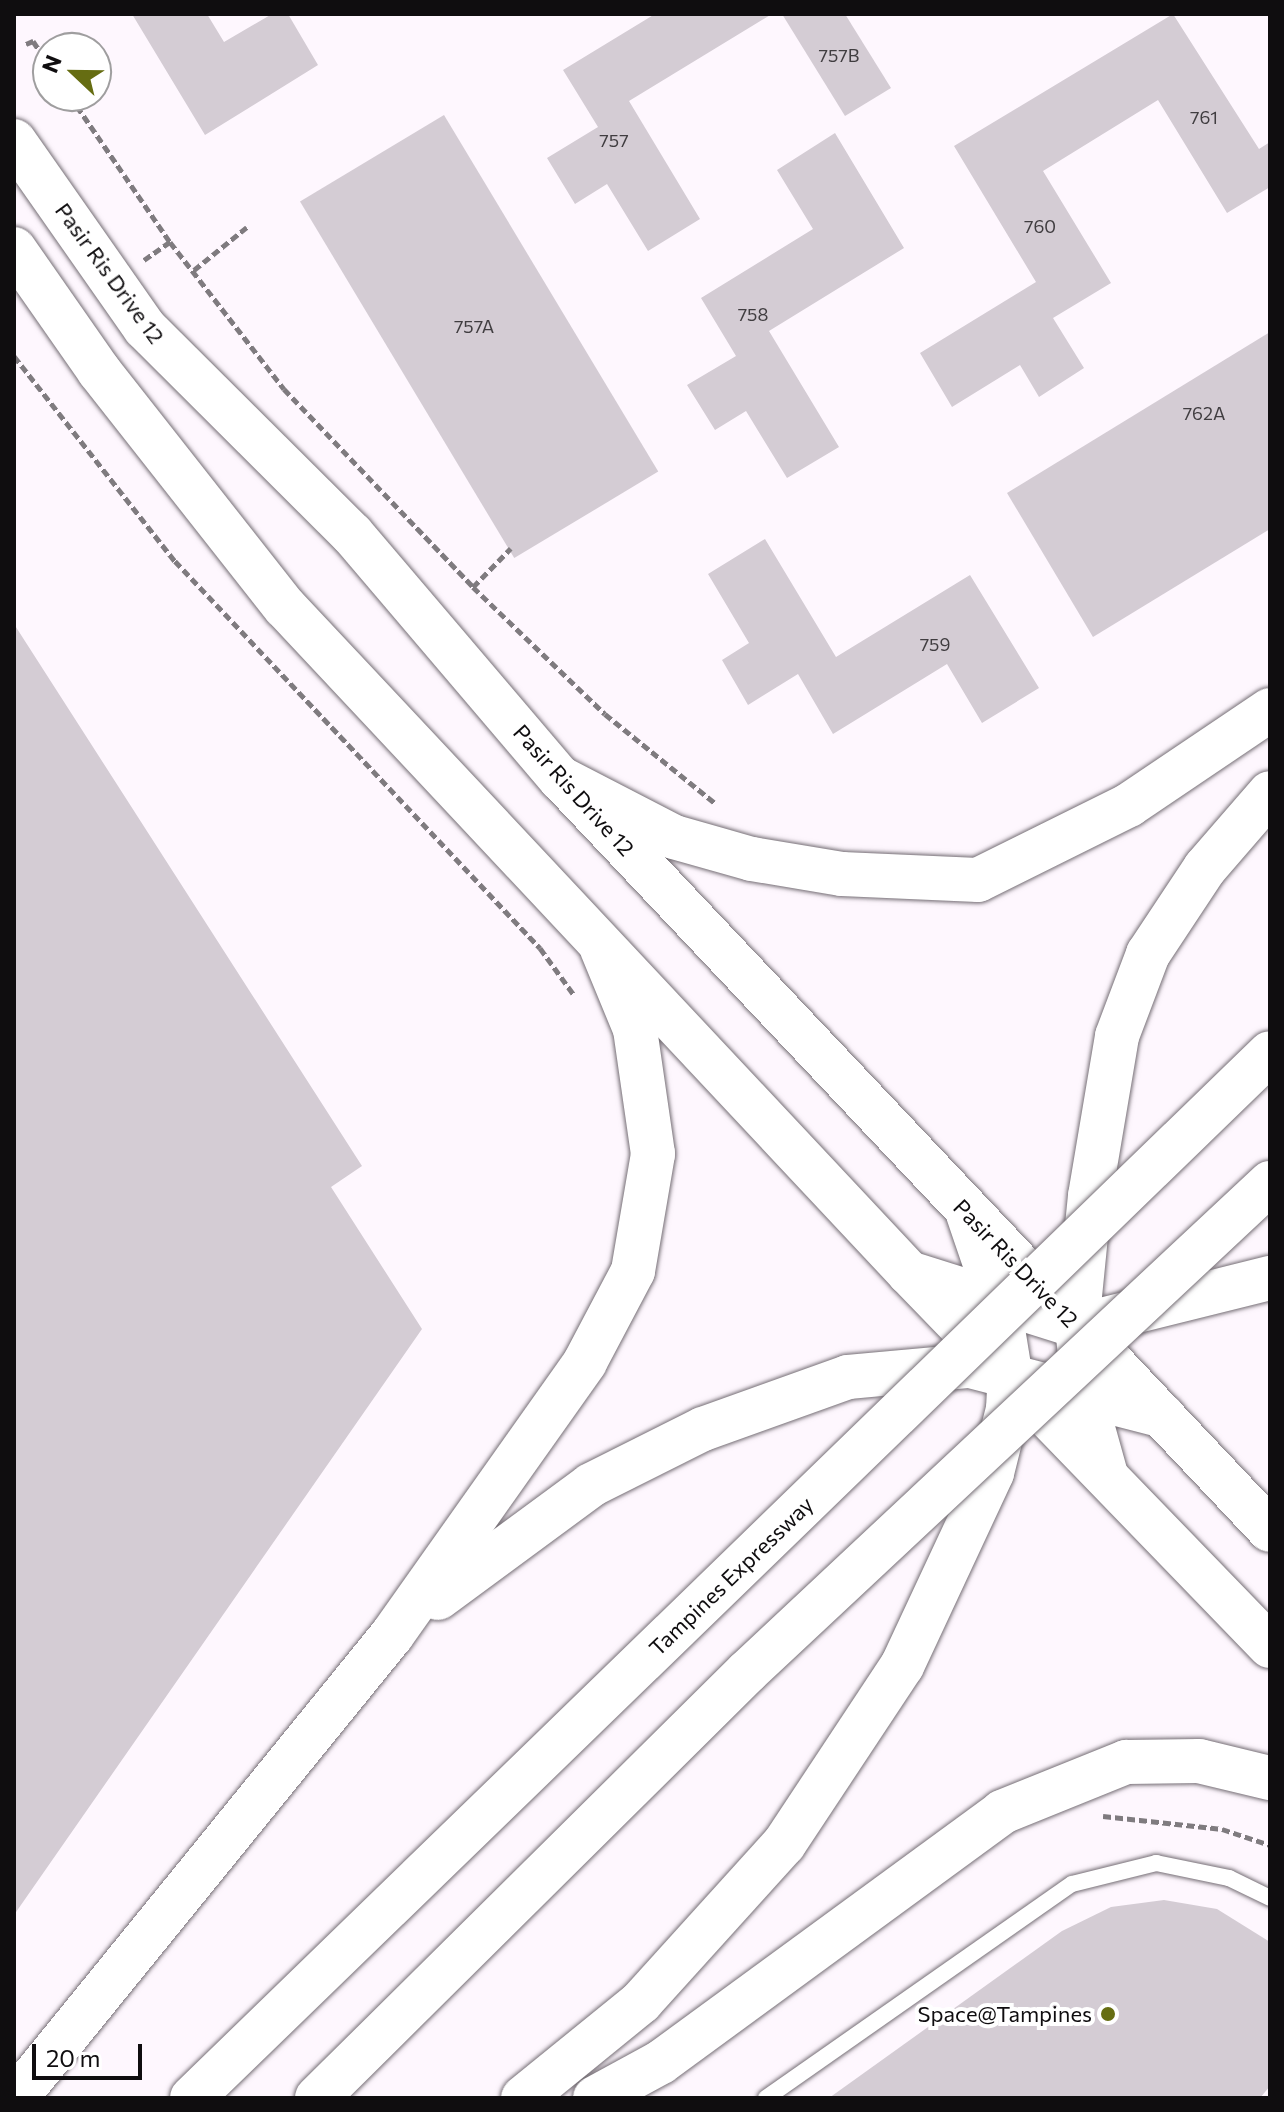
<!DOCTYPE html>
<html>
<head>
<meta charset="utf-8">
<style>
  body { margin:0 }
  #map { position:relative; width:1284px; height:2112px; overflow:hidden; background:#fef7fe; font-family:Commissioner,sans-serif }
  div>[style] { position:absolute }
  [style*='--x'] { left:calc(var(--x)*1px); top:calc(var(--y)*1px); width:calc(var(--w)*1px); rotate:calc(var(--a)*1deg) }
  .building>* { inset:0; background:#d4ccd4; transform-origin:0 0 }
  .path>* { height:5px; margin-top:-2.5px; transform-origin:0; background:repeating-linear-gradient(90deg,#7f7b7f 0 8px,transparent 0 12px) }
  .roads { filter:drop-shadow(0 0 2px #756e75) drop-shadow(0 0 2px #756e75) }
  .lane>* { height:16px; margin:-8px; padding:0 8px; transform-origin:8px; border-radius:8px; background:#fff }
  .primary>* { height:44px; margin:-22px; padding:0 22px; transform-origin:22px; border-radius:22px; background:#fff }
  .highway>* { height:44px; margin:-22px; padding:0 22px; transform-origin:22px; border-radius:22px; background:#fff }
  .bridges { filter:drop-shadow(0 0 2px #756e75) drop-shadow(0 0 2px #756e75) }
  .highway-bridge>* { height:44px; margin:-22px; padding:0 22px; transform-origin:22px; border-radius:22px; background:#fff }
  .dots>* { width:22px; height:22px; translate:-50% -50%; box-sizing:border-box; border:4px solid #fff; border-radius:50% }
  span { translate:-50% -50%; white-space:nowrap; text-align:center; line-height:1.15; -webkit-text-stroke:8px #fff; paint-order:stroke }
  .number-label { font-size:18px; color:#403d40 }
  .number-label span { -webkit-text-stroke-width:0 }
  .street-label { font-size:22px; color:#0f0d0f }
  .poi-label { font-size:22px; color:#0f0d0f }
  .right { translate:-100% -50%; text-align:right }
  .frame { position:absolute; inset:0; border:16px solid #0f0d0f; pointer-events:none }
  .north { position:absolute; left:32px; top:32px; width:80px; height:80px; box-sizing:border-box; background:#fff; border:2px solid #9f9e9f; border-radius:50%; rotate:292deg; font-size:22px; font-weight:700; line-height:32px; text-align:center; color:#0f0d0f }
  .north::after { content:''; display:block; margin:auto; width:28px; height:36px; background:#666d12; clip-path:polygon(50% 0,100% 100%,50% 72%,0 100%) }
  .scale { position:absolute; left:32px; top:2044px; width:110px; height:36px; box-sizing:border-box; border:4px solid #0f0d0f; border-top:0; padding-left:10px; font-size:24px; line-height:28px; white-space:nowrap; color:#0f0d0f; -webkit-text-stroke:6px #fff; paint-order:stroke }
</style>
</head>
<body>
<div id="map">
  <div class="building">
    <i style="clip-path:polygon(132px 14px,207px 14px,224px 42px,272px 14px,288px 14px,318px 65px,205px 135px)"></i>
    <i style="clip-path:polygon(655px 14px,772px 14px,629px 101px,700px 219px,648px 251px,607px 184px,575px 204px,547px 158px,598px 127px,563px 70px)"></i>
    <i style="clip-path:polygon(782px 14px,845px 14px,891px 88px,845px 116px)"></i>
    <i style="clip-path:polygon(1173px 14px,1259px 149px,1270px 142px,1270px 187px,1227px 213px,1158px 100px,1043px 171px,1111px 283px,1053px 318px,1084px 368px,1039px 397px,1020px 365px,952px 407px,920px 353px,1036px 282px,954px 146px)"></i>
    <i style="left:444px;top:115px;width:416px;height:168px;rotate:59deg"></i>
    <i style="clip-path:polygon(835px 133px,904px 248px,769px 331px,839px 447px,787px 478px,746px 411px,715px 430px,687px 385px,736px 356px,701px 298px,813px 229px,777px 170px)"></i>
    <i style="clip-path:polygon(1270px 332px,1270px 529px,1093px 637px,1007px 493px)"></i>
    <i style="clip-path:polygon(765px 539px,836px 657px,970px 575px,1039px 688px,982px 723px,947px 664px,833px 734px,798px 674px,748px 705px,722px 660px,749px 643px,708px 574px)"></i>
    <i style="clip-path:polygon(14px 624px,362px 1166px,331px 1187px,422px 1329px,14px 1915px)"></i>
    <i style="clip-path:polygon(1164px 1900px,1217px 1909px,1270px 1942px,1270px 2086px,1260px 2098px,829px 2098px,1062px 1931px,1111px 1907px)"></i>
  </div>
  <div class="path">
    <i style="--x:26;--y:44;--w:8;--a:-23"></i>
    <i style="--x:33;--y:41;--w:27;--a:56"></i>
    <i style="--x:70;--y:96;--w:177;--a:55.6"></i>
    <i style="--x:170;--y:242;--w:186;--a:52.2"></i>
    <i style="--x:284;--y:389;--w:274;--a:46.3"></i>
    <i style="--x:473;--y:587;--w:183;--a:43.9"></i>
    <i style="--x:605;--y:714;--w:143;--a:39"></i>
    <i style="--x:144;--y:260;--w:32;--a:-35"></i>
    <i style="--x:194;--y:270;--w:68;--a:-39.1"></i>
    <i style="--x:14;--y:356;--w:261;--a:51.9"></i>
    <i style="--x:175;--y:561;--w:532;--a:46.68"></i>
    <i style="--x:540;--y:948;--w:58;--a:54.1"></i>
    <i style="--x:473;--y:587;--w:54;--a:-45.7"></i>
    <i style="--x:1103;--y:1816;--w:120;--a:6.2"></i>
    <i style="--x:1222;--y:1829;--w:51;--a:18.4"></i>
  </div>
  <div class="roads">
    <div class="lane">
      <i style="--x:766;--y:2098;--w:373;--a:-35"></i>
      <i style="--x:1072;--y:1884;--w:87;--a:-14"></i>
      <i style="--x:1156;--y:1863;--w:75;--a:11.6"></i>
      <i style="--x:1229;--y:1878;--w:46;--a:26"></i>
    </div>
    <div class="primary">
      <i style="--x:14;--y:141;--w:228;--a:55"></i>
      <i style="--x:145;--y:328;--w:292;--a:44.9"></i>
      <i style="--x:352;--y:534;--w:321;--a:49.6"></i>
      <i style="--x:560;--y:778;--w:1034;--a:46.65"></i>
      <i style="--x:14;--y:249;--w:149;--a:55.1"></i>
      <i style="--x:99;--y:371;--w:300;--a:51.8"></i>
      <i style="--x:285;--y:607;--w:913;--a:46.86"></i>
      <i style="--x:909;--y:1273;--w:519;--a:45.94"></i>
    </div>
    <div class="highway">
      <i style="--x:560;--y:778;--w:128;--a:27.4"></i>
      <i style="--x:674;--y:837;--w:81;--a:15.8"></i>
      <i style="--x:752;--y:859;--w:91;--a:9.5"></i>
      <i style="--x:842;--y:874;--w:136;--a:2.5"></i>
      <i style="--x:978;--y:880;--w:169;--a:-26.4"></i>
      <i style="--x:1129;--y:805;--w:170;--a:-34"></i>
      <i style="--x:909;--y:1273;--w:176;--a:17.5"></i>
      <i style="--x:1077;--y:1326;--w:199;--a:-14"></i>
      <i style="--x:1106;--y:1475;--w:82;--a:-105.6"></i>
      <i style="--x:1084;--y:1396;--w:70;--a:-95.7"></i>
      <i style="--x:1077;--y:1326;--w:131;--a:-84.3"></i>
      <i style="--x:1090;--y:1196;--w:162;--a:-80.4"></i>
      <i style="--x:1117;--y:1036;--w:88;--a:-69.3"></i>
      <i style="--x:1148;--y:954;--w:103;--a:-56.5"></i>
      <i style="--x:1205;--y:868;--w:99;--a:-49.1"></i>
      <i style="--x:438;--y:1598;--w:190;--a:-36.4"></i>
      <i style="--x:591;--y:1485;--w:125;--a:-26.6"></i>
      <i style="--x:703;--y:1429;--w:154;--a:-19.7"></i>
      <i style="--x:848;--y:1377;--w:122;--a:-5.2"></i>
      <i style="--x:970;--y:1366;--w:199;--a:14.5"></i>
      <i style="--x:16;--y:2098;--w:596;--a:-50.92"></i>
      <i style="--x:392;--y:1635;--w:334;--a:-54.7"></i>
      <i style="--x:585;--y:1362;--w:103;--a:-62.2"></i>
      <i style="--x:633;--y:1271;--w:119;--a:-80.3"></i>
      <i style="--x:653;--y:1154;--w:126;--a:-98.2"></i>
      <i style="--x:635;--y:1029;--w:87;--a:-112.4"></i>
      <i style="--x:523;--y:2098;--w:152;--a:-39.1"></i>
      <i style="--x:641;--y:2002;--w:213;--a:-47.9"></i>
      <i style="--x:784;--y:1844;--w:214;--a:-56.5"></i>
      <i style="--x:902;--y:1666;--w:213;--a:-65"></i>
      <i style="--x:992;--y:1473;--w:66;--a:-76"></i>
      <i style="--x:1008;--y:1409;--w:37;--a:-87"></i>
      <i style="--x:1010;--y:1372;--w:68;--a:-99.3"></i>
      <i style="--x:999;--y:1305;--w:96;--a:-108.8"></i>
      <i style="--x:595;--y:2098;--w:75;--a:-28.6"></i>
      <i style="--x:661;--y:2062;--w:423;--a:-36.2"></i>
      <i style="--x:1002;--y:1812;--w:134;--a:-22"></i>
      <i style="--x:1126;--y:1762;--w:73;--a:-0.8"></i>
      <i style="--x:1199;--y:1761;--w:73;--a:13.5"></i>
    </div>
  </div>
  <div class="bridges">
    <div class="highway-bridge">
      <i style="--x:192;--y:2098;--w:1501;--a:-44.11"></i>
      <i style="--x:317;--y:2098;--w:605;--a:-44.73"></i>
      <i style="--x:747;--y:1672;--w:716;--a:-43.08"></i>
    </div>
  </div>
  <div class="dots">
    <i style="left:1108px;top:2014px;background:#666d12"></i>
  </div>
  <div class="number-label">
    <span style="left:839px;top:55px">757B</span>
    <span style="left:1204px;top:117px">761</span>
    <span style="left:614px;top:140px">757</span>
    <span style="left:1040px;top:226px">760</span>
    <span style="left:753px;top:314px">758</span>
    <span style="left:474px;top:326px">757A</span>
    <span style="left:1204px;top:413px">762A</span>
    <span style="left:935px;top:644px">759</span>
  </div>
  <div class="street-label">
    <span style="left:110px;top:273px;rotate:54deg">Pasir Ris Drive 12</span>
    <span style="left:574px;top:790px;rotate:48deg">Pasir Ris Drive 12</span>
    <span style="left:1016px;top:1263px;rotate:46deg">Pasir Ris Drive 12</span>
    <span style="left:731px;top:1576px;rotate:-44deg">Tampines Expressway</span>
  </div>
  <div class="poi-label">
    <span class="right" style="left:1092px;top:2014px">Space@Tampines</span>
  </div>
  <div class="frame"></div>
  <div class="north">N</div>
  <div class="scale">20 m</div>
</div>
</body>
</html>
